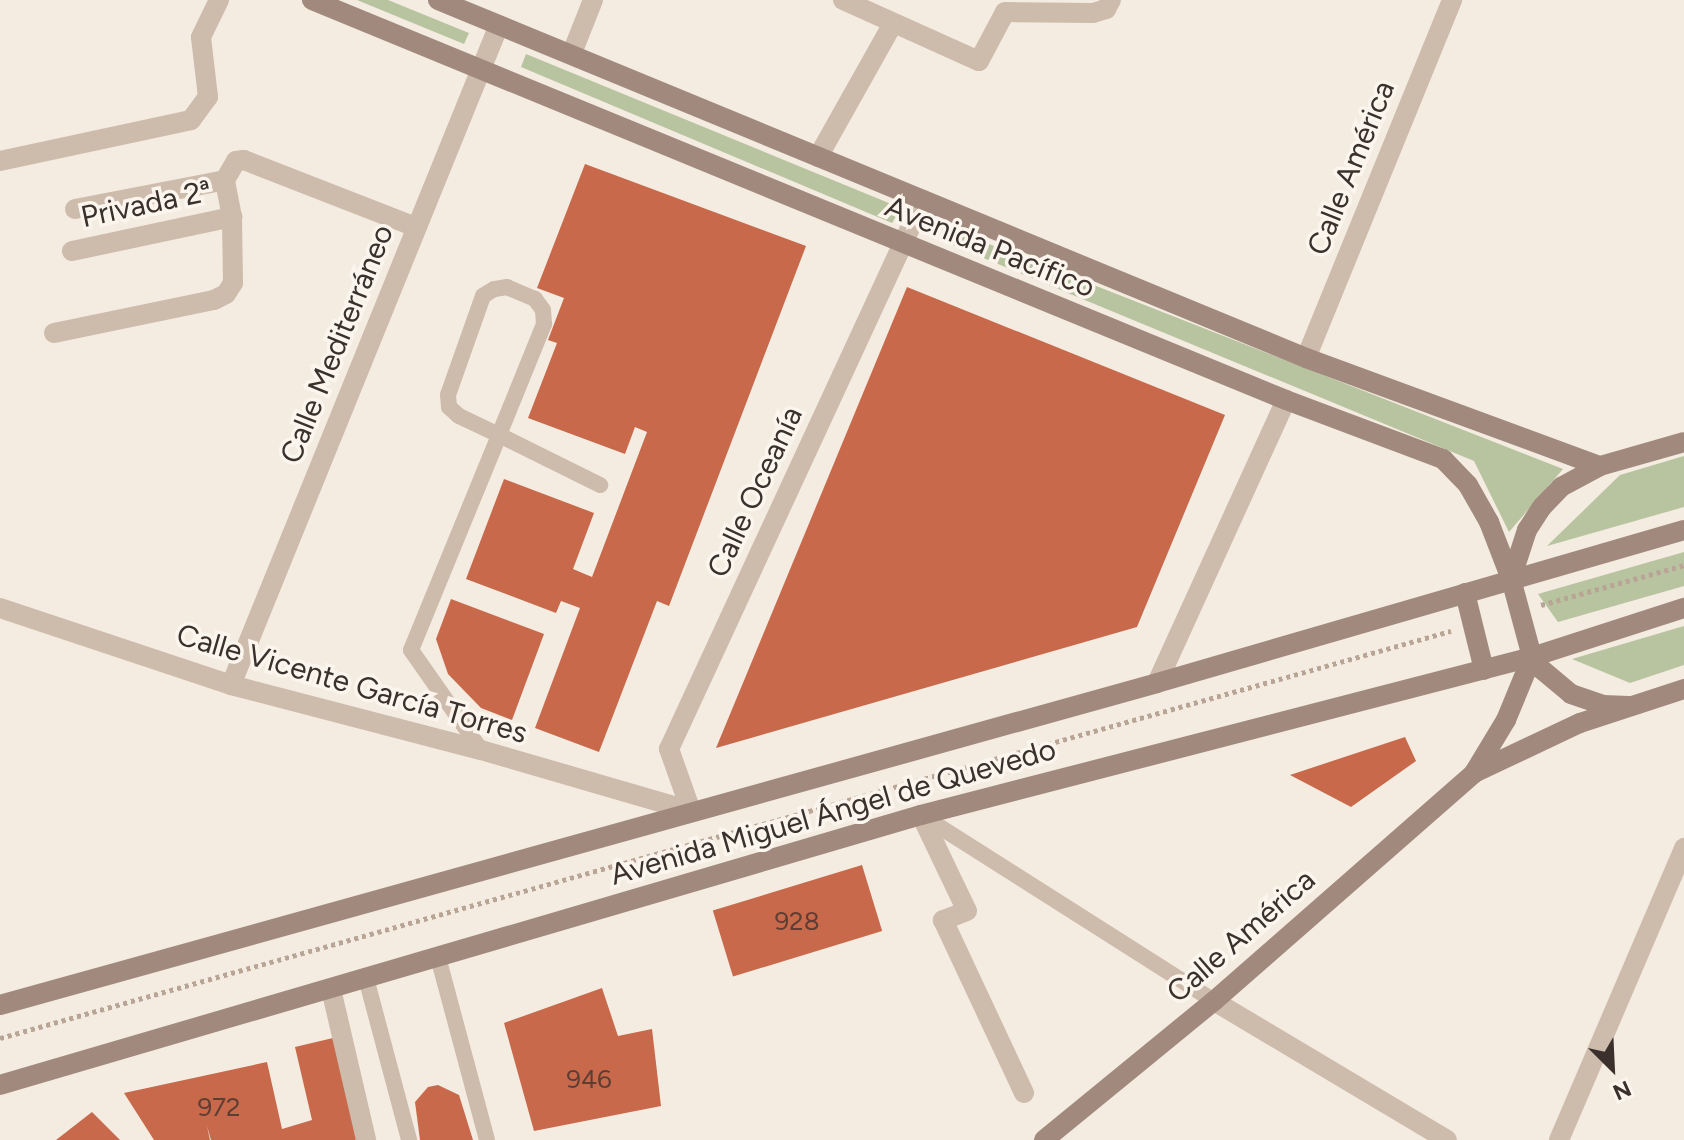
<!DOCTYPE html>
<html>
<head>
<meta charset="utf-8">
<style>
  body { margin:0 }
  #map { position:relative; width:1684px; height:1140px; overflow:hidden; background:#f4ebe1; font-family:Figtree,sans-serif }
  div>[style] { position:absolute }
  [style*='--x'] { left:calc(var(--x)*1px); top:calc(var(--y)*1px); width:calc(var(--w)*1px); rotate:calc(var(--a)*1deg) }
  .green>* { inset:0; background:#b8c4a0 }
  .building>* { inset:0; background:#c8694b; transform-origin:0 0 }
  .path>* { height:5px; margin-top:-2.5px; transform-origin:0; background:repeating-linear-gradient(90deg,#b9a596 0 4px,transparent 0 8px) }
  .lane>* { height:16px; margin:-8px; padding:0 8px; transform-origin:8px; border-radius:8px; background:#cdbbac }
  .street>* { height:20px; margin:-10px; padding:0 10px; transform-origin:10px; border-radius:10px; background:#cdbbac }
  .secondary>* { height:20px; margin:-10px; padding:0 10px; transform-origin:10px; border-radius:10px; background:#a18a7d }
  span { translate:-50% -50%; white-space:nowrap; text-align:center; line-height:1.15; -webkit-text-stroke:7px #fbf5ee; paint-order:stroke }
  .number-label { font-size:26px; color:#5e3e33 }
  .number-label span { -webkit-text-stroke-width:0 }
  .street-label { font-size:30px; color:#3b302b }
  .north { position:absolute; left:1572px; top:1028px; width:80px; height:80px; -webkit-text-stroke:6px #fbf5ee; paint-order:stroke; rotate:156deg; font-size:22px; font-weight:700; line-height:32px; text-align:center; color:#3b302b }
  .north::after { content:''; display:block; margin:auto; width:28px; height:36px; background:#3b302b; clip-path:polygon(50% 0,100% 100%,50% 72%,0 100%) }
</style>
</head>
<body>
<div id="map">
  <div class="green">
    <i style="clip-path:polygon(357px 0,388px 0,469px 33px,464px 44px)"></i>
    <i style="clip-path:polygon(526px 54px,901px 208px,892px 223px,521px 67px)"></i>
    <i style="clip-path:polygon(943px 226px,1563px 469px,1509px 532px,1474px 461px,940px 240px)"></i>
    <i style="clip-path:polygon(1684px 456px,1684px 507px,1547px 546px,1620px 475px)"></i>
    <i style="clip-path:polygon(1684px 552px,1684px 586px,1558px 622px,1538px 594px)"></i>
    <i style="clip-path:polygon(1684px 626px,1684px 665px,1630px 683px,1572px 659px)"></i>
  </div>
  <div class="building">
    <i style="clip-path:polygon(585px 164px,806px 246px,669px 606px,657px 601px,599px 752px,535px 728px,580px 608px,561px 601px,556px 613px,466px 579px,504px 479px,594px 513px,573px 569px,592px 577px,647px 432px,635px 427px,625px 454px,528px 418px,557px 343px,548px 340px,564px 298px,537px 288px)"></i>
    <i style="clip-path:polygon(907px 287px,1225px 415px,1137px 627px,716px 748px)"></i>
    <i style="clip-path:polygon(451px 599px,544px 634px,512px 720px,481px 708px,448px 674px,436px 639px)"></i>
    <i style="clip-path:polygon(1405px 737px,1416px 761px,1351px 807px,1290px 775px)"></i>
    <i style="left:862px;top:865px;width:69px;height:156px;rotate:73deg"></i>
    <i style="clip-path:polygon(602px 988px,618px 1036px,652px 1029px,661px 1106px,534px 1131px,504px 1023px)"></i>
    <i style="clip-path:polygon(333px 1038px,358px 1138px,355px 1140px,211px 1140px,207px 1126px,210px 1140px,154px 1140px,124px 1093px,267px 1062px,282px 1129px,312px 1120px,295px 1047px)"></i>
    <i style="clip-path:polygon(438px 1085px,459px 1095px,473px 1140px,420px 1140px,415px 1102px,428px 1087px)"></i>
    <i style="clip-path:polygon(92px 1112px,120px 1140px,56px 1140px)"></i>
  </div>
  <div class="path">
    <i style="--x:1541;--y:605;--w:148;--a:-15.6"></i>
    <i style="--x:0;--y:1038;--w:1507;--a:-15.67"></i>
  </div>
  <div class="lane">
    <i style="--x:481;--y:750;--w:122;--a:-125"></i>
    <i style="--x:411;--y:650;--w:232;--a:-67.7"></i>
    <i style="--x:499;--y:435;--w:120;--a:-67.9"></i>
    <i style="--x:544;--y:324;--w:14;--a:-94"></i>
    <i style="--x:543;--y:310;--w:14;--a:-126"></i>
    <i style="--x:535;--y:299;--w:30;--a:-157"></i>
    <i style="--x:507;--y:287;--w:13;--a:171"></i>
    <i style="--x:494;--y:289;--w:13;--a:148"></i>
    <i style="--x:483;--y:296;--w:105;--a:109.5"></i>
    <i style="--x:448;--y:395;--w:12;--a:85"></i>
    <i style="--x:449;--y:407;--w:13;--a:42"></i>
    <i style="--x:459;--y:416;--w:44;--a:25.4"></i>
    <i style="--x:499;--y:435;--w:113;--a:26.3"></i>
    <i style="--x:921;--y:815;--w:347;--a:32.4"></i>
    <i style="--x:438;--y:957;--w:189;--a:75"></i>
    <i style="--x:366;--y:978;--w:168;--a:75.1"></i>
  </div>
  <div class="street">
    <i style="--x:843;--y:0;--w:149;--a:24.2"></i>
    <i style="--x:979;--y:61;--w:55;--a:-62"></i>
    <i style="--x:1005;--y:12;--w:88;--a:0.7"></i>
    <i style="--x:1093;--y:13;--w:14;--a:-17"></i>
    <i style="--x:1106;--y:9;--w:10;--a:-61"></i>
    <i style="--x:572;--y:53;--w:57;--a:-68.4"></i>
    <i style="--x:818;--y:157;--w:151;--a:-60.7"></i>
    <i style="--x:0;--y:161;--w:195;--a:-12.1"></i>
    <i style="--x:191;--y:120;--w:29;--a:-54"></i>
    <i style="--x:208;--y:97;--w:60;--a:-96.7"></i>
    <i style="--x:201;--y:37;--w:41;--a:-64.1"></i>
    <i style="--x:75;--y:209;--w:153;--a:-10.9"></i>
    <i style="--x:72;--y:251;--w:164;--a:-12"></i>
    <i style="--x:54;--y:333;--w:163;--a:-11.7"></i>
    <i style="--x:214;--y:300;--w:13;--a:-27"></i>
    <i style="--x:226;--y:294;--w:13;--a:-58"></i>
    <i style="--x:233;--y:283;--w:66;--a:-90.9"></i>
    <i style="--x:232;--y:217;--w:38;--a:-101"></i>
    <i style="--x:225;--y:180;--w:22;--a:-60"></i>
    <i style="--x:236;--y:161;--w:8;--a:-7"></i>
    <i style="--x:244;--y:160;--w:185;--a:21.3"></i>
    <i style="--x:1306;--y:358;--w:387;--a:-67.8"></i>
    <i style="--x:0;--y:608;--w:243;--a:18.4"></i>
    <i style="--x:231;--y:685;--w:258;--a:14.6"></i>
    <i style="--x:481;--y:750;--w:219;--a:16.2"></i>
    <i style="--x:1157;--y:683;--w:311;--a:-65.5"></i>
    <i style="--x:231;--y:685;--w:712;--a:-67.9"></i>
    <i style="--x:691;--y:811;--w:66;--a:-109.5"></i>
    <i style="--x:669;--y:749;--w:605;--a:-65.17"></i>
    <i style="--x:921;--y:815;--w:106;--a:64.4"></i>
    <i style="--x:967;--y:911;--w:26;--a:159"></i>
    <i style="--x:943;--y:920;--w:191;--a:64.9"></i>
    <i style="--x:331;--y:989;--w:155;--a:76.9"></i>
    <i style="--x:1214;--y:1001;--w:271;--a:30.8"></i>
    <i style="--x:1559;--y:1140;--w:318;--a:-66.8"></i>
  </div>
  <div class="secondary">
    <i style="--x:312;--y:0;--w:1053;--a:22.33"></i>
    <i style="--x:1286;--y:400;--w:168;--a:20.6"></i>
    <i style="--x:1443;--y:459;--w:36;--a:46"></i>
    <i style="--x:1468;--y:485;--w:43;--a:60.4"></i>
    <i style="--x:1489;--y:522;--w:61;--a:68.9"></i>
    <i style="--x:1511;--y:579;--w:81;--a:74.9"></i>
    <i style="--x:1532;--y:657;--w:14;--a:54"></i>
    <i style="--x:1540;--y:668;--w:40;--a:40"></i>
    <i style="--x:1571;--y:694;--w:34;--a:19"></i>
    <i style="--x:1603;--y:705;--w:26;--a:2"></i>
    <i style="--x:438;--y:0;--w:939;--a:22.41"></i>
    <i style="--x:1306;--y:358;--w:313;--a:20.2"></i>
    <i style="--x:1511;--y:579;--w:52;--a:-71.9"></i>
    <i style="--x:1527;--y:530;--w:27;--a:-57"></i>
    <i style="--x:1542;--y:507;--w:28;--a:-46"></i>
    <i style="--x:1561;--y:487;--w:44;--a:-28.3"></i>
    <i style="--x:1600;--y:466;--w:87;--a:-15.9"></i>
    <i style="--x:1465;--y:593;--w:79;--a:76.1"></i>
    <i style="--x:1474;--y:773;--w:62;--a:-58.9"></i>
    <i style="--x:1506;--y:720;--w:68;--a:-67.6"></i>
    <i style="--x:0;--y:1005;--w:1201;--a:-15.55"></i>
    <i style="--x:1157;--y:683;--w:549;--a:-16.19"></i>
    <i style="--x:0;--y:1085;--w:960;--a:-16.34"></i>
    <i style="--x:921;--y:815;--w:631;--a:-14.5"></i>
    <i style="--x:1532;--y:657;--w:160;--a:-17.9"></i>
    <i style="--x:1044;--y:1140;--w:220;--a:-39.3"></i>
    <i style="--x:1214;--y:1001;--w:346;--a:-41.2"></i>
    <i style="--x:1474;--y:773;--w:117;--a:-25.3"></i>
    <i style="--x:1580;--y:723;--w:109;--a:-18.1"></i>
  </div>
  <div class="number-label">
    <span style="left:797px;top:922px">928</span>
    <span style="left:589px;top:1080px">946</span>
    <span style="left:219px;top:1108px">972</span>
  </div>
  <div class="street-label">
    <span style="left:1351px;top:168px;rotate:-68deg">Calle América</span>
    <span style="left:146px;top:204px;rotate:-12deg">Privada 2ª</span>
    <span style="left:990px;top:247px;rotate:22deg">Avenida Pacífico</span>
    <span style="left:337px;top:344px;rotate:-68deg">Calle Mediterráneo</span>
    <span style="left:755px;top:492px;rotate:-65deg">Calle Oceanía</span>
    <span style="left:352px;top:684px;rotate:16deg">Calle Vicente García Torres</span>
    <span style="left:833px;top:812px;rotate:-16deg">Avenida Miguel Ángel de Quevedo</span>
    <span style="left:1241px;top:936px;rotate:-41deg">Calle América</span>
  </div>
  <div class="north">N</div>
</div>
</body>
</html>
